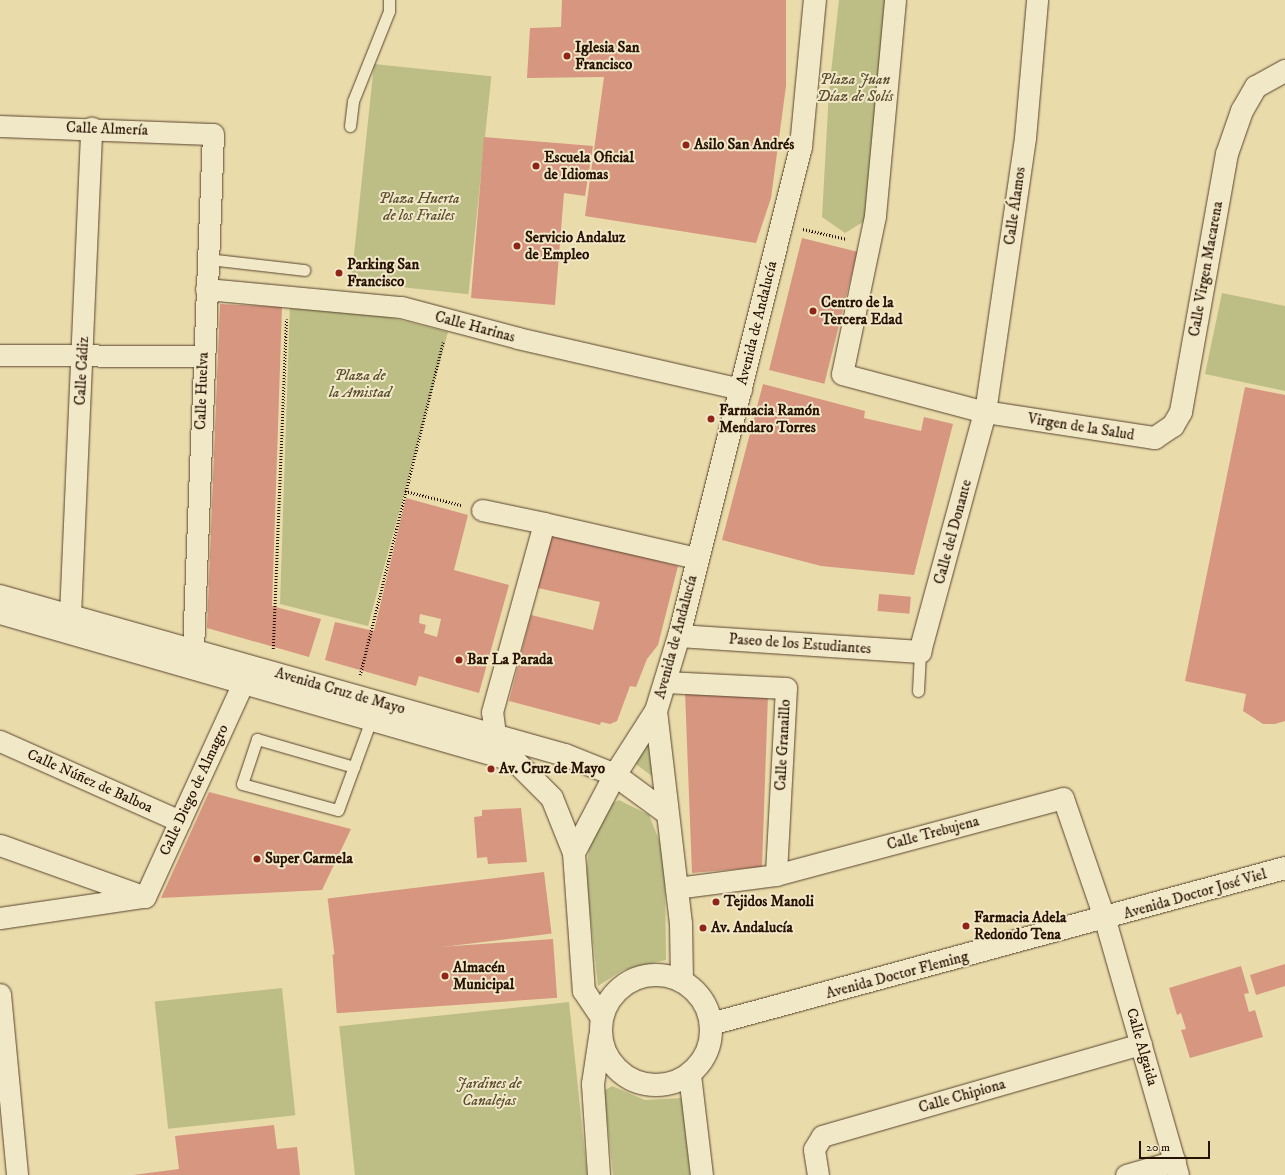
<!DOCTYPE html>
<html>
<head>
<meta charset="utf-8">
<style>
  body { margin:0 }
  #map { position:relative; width:1285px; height:1175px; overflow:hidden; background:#eadbab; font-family:"IM FELL DW Pica",serif }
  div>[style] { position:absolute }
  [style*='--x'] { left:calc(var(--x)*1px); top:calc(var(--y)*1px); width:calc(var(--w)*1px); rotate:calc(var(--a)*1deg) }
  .green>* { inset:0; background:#bcbe85; transform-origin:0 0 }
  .building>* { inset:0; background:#d79680; transform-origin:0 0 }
  .path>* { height:2.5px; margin-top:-1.25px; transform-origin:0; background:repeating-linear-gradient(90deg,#281203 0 1px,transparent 0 3px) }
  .roads { filter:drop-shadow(0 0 1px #58442d) drop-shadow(0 0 1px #58442d) }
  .lane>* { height:11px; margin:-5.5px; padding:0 5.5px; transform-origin:5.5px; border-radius:5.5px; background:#f1e8c8 }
  .street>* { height:21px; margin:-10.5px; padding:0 10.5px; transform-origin:10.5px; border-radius:10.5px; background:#f1e8c8 }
  .secondary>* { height:22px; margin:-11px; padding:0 11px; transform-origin:11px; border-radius:11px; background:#f1e8c8 }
  .secondary>.ring { margin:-11px; padding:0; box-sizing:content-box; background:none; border:22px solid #f1e8c8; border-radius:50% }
  .dots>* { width:11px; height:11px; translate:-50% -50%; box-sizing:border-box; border:2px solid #f1e8c8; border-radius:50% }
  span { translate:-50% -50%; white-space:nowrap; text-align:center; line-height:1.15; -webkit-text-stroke:4px #f1e8c8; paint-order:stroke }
  .poi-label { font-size:15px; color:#281203; font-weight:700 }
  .left { translate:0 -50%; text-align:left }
  .park-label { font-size:15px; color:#5c4e30; font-style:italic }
  .street-label { font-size:15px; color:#281203 }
  .scale { position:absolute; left:1139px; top:1141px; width:71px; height:18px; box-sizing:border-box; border:2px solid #281203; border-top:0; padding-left:5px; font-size:12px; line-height:14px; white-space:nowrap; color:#281203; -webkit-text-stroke:3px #f1e8c8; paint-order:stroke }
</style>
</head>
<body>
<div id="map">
  <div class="green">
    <i style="clip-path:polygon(839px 0,890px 0,868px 219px,845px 233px,822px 217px,829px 91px)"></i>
    <i style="left:374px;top:64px;width:118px;height:219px;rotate:6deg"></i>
    <i style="clip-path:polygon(1222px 293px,1285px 306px,1285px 391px,1205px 374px)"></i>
    <i style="clip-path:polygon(290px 304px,369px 312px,448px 332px,368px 626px,280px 604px)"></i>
    <i style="clip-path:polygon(652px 727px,657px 780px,632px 761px)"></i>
    <i style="clip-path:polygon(619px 800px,649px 815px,659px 840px,665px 868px,666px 960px,623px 970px,598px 986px,586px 877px,589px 848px,606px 807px)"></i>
    <i style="left:282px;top:988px;width:128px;height:128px;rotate:84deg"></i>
    <i style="left:569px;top:1002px;width:174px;height:231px;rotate:84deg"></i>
    <i style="clip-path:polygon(612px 1086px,645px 1100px,682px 1098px,690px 1175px,613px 1175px,604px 1091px)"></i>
  </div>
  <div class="building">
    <i style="clip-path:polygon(562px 0,786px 0,786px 86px,771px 198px,756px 243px,585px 216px,604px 77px,527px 78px,530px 28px,561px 27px)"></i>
    <i style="clip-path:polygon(484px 137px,593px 146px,585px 196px,564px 193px,555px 305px,471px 298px)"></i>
    <i style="left:802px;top:238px;width:57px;height:136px;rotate:14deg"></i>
    <i style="clip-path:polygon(220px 304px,282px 307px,272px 606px,321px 619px,309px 657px,207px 628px)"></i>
    <i style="clip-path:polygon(763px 384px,865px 411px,864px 418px,921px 431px,924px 417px,953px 424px,914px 575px,821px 566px,722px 540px)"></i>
    <i style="clip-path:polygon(1245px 387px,1285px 395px,1285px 721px,1275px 724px,1263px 724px,1243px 711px,1246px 694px,1185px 681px)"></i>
    <i style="clip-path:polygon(evenodd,406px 498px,468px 515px,454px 570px,509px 585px,479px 693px,419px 676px,416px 686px,325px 660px,335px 622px,374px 631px,406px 498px,420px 614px,441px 619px,437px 637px,424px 633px,426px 625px,419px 623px,420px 614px)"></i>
    <i style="clip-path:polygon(552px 534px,678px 566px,658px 645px,647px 659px,636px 687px,630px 686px,617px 721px,610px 724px,601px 722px,600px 725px,509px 701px,531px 615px,593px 630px,600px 602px,538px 588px)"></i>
    <i style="left:879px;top:594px;width:32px;height:17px;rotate:5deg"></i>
    <i style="clip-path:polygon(685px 692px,768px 694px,762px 867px,692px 873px)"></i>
    <i style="clip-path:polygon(209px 792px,351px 829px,322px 890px,161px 898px)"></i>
    <i style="clip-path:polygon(521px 808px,527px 862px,488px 864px,487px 857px,477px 858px,474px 817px,482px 816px,482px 810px)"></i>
    <i style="left:544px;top:872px;width:62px;height:218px;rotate:83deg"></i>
    <i style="left:553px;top:939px;width:59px;height:221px;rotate:86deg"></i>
    <i style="clip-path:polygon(1285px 964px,1285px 986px,1256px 995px,1250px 975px)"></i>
    <i style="clip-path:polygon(1241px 966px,1249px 993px,1244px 994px,1249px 1012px,1255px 1010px,1263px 1037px,1190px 1058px,1181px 1030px,1186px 1029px,1181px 1013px,1177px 1015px,1169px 988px)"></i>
    <i style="clip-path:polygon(274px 1125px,277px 1149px,297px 1147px,300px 1175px,133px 1175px,179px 1169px,175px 1136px)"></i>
  </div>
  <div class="path">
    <i style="--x:803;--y:229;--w:45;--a:12.8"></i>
    <i style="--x:405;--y:491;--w:58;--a:14"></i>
    <i style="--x:273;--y:649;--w:330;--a:-87.7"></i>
    <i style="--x:360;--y:675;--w:343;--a:-76"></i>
  </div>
  <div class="roads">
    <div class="lane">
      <i style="--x:350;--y:126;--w:25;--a:-83"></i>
      <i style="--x:353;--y:101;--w:97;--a:-68.2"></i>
      <i style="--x:389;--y:11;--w:11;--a:-90"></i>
      <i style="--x:208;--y:259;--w:97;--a:6.5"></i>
      <i style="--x:918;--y:691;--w:39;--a:-87"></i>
      <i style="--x:354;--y:767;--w:101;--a:-163.9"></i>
      <i style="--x:257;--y:739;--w:47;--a:108.4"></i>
      <i style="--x:242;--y:784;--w:99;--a:15.2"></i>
      <i style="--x:338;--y:810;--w:96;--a:-69.9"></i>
    </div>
    <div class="street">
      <i style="--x:895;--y:0;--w:217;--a:95.3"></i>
      <i style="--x:875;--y:216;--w:161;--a:101.8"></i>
      <i style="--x:842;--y:374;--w:148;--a:14.9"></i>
      <i style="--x:985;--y:412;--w:277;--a:-81.7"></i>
      <i style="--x:1025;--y:138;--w:139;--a:-85"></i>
      <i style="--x:0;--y:126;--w:213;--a:2.2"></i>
      <i style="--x:213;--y:134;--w:515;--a:92.22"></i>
      <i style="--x:206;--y:289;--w:196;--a:5.3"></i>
      <i style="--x:401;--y:307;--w:121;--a:14.8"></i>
      <i style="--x:518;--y:338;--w:229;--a:12.9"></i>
      <i style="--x:0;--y:355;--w:204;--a:0.3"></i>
      <i style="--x:482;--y:510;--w:63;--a:11.8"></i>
      <i style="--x:70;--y:615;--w:488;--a:-87.5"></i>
      <i style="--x:665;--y:682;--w:121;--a:2.8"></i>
      <i style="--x:786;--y:688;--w:187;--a:93.1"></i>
      <i style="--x:495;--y:735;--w:23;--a:-97"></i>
      <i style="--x:492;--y:712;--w:196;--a:-74.6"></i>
      <i style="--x:544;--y:523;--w:157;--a:12.9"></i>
      <i style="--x:0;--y:741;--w:197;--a:24"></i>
      <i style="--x:0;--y:845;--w:154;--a:19.7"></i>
      <i style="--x:676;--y:888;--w:101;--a:-7.4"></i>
      <i style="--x:776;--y:875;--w:297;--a:-15"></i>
      <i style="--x:1063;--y:798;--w:129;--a:71"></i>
      <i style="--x:1105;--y:920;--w:265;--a:74"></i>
      <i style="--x:145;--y:897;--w:235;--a:-65.4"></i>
      <i style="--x:0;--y:918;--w:145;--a:-8.4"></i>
      <i style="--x:0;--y:994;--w:182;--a:84.6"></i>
      <i style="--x:818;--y:1175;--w:26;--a:-99"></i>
      <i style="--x:814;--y:1149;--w:15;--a:-58"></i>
      <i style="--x:822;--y:1136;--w:332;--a:-16.1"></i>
      <i style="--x:1126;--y:1175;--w:51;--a:-15.9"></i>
    </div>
    <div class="secondary">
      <i style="--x:0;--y:596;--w:587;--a:15.72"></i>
      <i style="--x:565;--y:755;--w:54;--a:21.8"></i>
      <i style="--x:615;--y:775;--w:64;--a:36.2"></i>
      <i style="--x:0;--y:613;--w:536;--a:16.03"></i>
      <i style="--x:515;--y:761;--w:52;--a:45"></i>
      <i style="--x:552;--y:798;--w:59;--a:68.2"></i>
      <i style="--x:574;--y:853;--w:138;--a:85.9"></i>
      <i style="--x:584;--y:991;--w:32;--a:56"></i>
      <i style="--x:679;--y:636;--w:242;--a:3.8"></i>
      <i style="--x:920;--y:652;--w:249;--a:-74.8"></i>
      <i style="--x:985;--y:412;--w:172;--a:8.7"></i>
      <i style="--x:1155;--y:438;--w:22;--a:-34"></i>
      <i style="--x:1173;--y:426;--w:16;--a:-60"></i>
      <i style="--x:1181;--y:412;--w:262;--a:-79.9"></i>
      <i style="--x:1227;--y:154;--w:46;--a:-70.8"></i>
      <i style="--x:1242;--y:111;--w:28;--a:-60"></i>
      <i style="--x:1256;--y:87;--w:33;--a:-29"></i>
      <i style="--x:656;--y:711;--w:214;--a:83.3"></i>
      <i style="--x:681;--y:924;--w:57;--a:89"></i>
      <i style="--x:574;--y:853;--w:88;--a:-62.3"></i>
      <i style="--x:615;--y:775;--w:76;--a:-57.4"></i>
      <i style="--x:656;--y:711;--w:78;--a:-73"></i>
      <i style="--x:679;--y:636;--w:504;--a:-75.99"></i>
      <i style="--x:801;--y:147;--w:148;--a:-84.6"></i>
      <i class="ring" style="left:601px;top:975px;width:88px;height:88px"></i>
      <i style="--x:711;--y:1024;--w:595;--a:-15.2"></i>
      <i style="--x:690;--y:1075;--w:101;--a:83.2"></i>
      <i style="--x:599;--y:1175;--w:91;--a:-93.8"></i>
      <i style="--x:593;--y:1084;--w:48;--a:-81.5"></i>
    </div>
  </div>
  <div class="dots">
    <i style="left:567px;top:56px;background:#8f2418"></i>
    <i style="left:686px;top:145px;background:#8f2418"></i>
    <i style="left:536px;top:166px;background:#8f2418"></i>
    <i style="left:517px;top:246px;background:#8f2418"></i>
    <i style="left:339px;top:273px;background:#8f2418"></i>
    <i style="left:813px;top:311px;background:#8f2418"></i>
    <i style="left:711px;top:419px;background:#8f2418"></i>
    <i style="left:459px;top:660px;background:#8f2418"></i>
    <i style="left:491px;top:769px;background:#8f2418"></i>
    <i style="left:257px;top:859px;background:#8f2418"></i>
    <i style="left:716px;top:902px;background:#8f2418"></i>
    <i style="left:966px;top:926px;background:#8f2418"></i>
    <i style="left:703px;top:928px;background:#8f2418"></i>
    <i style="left:445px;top:976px;background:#8f2418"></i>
  </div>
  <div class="poi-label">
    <span class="left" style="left:575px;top:56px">Iglesia San<br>Francisco</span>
    <span class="left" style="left:694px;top:145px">Asilo San Andrés</span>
    <span class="left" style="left:544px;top:166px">Escuela Oficial<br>de Idiomas</span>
    <span class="left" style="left:525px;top:246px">Servicio Andaluz<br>de Empleo</span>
    <span class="left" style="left:347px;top:273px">Parking San<br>Francisco</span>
    <span class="left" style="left:821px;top:311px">Centro de la<br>Tercera Edad</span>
    <span class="left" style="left:719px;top:419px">Farmacia Ramón<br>Mendaro Torres</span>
    <span class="left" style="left:467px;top:660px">Bar La Parada</span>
    <span class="left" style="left:499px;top:769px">Av. Cruz de Mayo</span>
    <span class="left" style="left:265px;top:859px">Super Carmela</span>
    <span class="left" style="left:724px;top:902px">Tejidos Manoli</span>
    <span class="left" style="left:974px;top:926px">Farmacia Adela<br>Redondo Tena</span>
    <span class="left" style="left:711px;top:928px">Av. Andalucía</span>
    <span class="left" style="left:453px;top:976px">Almacén<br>Municipal</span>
  </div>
  <div class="park-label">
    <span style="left:855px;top:88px">Plaza Juan<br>Díaz de Solís</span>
    <span style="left:419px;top:207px">Plaza Huerta<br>de los Frailes</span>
    <span style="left:360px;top:384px">Plaza de<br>la Amistad</span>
    <span style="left:489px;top:1092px">Jardines de<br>Canalejas</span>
  </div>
  <div class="street-label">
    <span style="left:107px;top:129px;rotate:2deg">Calle Almería</span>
    <span style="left:1015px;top:206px;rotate:-82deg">Calle Álamos</span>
    <span style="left:1206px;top:269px;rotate:-80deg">Calle Virgen Macarena</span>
    <span style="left:757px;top:323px;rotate:-76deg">Avenida de Andalucía</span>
    <span style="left:475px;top:327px;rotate:15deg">Calle Harinas</span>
    <span style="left:82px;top:371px;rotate:-87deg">Calle Cádiz</span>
    <span style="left:202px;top:391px;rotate:-88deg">Calle Huelva</span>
    <span style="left:1081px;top:427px;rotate:9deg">Virgen de la Salud</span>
    <span style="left:953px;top:532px;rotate:-75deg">Calle del Donante</span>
    <span style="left:676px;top:637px;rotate:-75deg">Avenida de Andalucía</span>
    <span style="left:800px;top:644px;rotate:4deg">Paseo de los Estudiantes</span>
    <span style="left:340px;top:691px;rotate:16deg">Avenida Cruz de Mayo</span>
    <span style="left:783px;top:745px;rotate:-87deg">Calle Granaillo</span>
    <span style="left:90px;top:781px;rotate:24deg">Calle Núñez de Balboa</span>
    <span style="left:194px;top:790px;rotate:-65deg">Calle Diego de Almagro</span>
    <span style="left:933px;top:833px;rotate:-15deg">Calle Trebujena</span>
    <span style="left:1195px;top:894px;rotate:-16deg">Avenida Doctor José Viel</span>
    <span style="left:897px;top:975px;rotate:-15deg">Avenida Doctor Fleming</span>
    <span style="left:1142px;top:1047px;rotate:74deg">Calle Algaida</span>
    <span style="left:962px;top:1096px;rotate:-16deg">Calle Chipiona</span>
  </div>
  <div class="scale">20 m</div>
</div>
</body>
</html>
